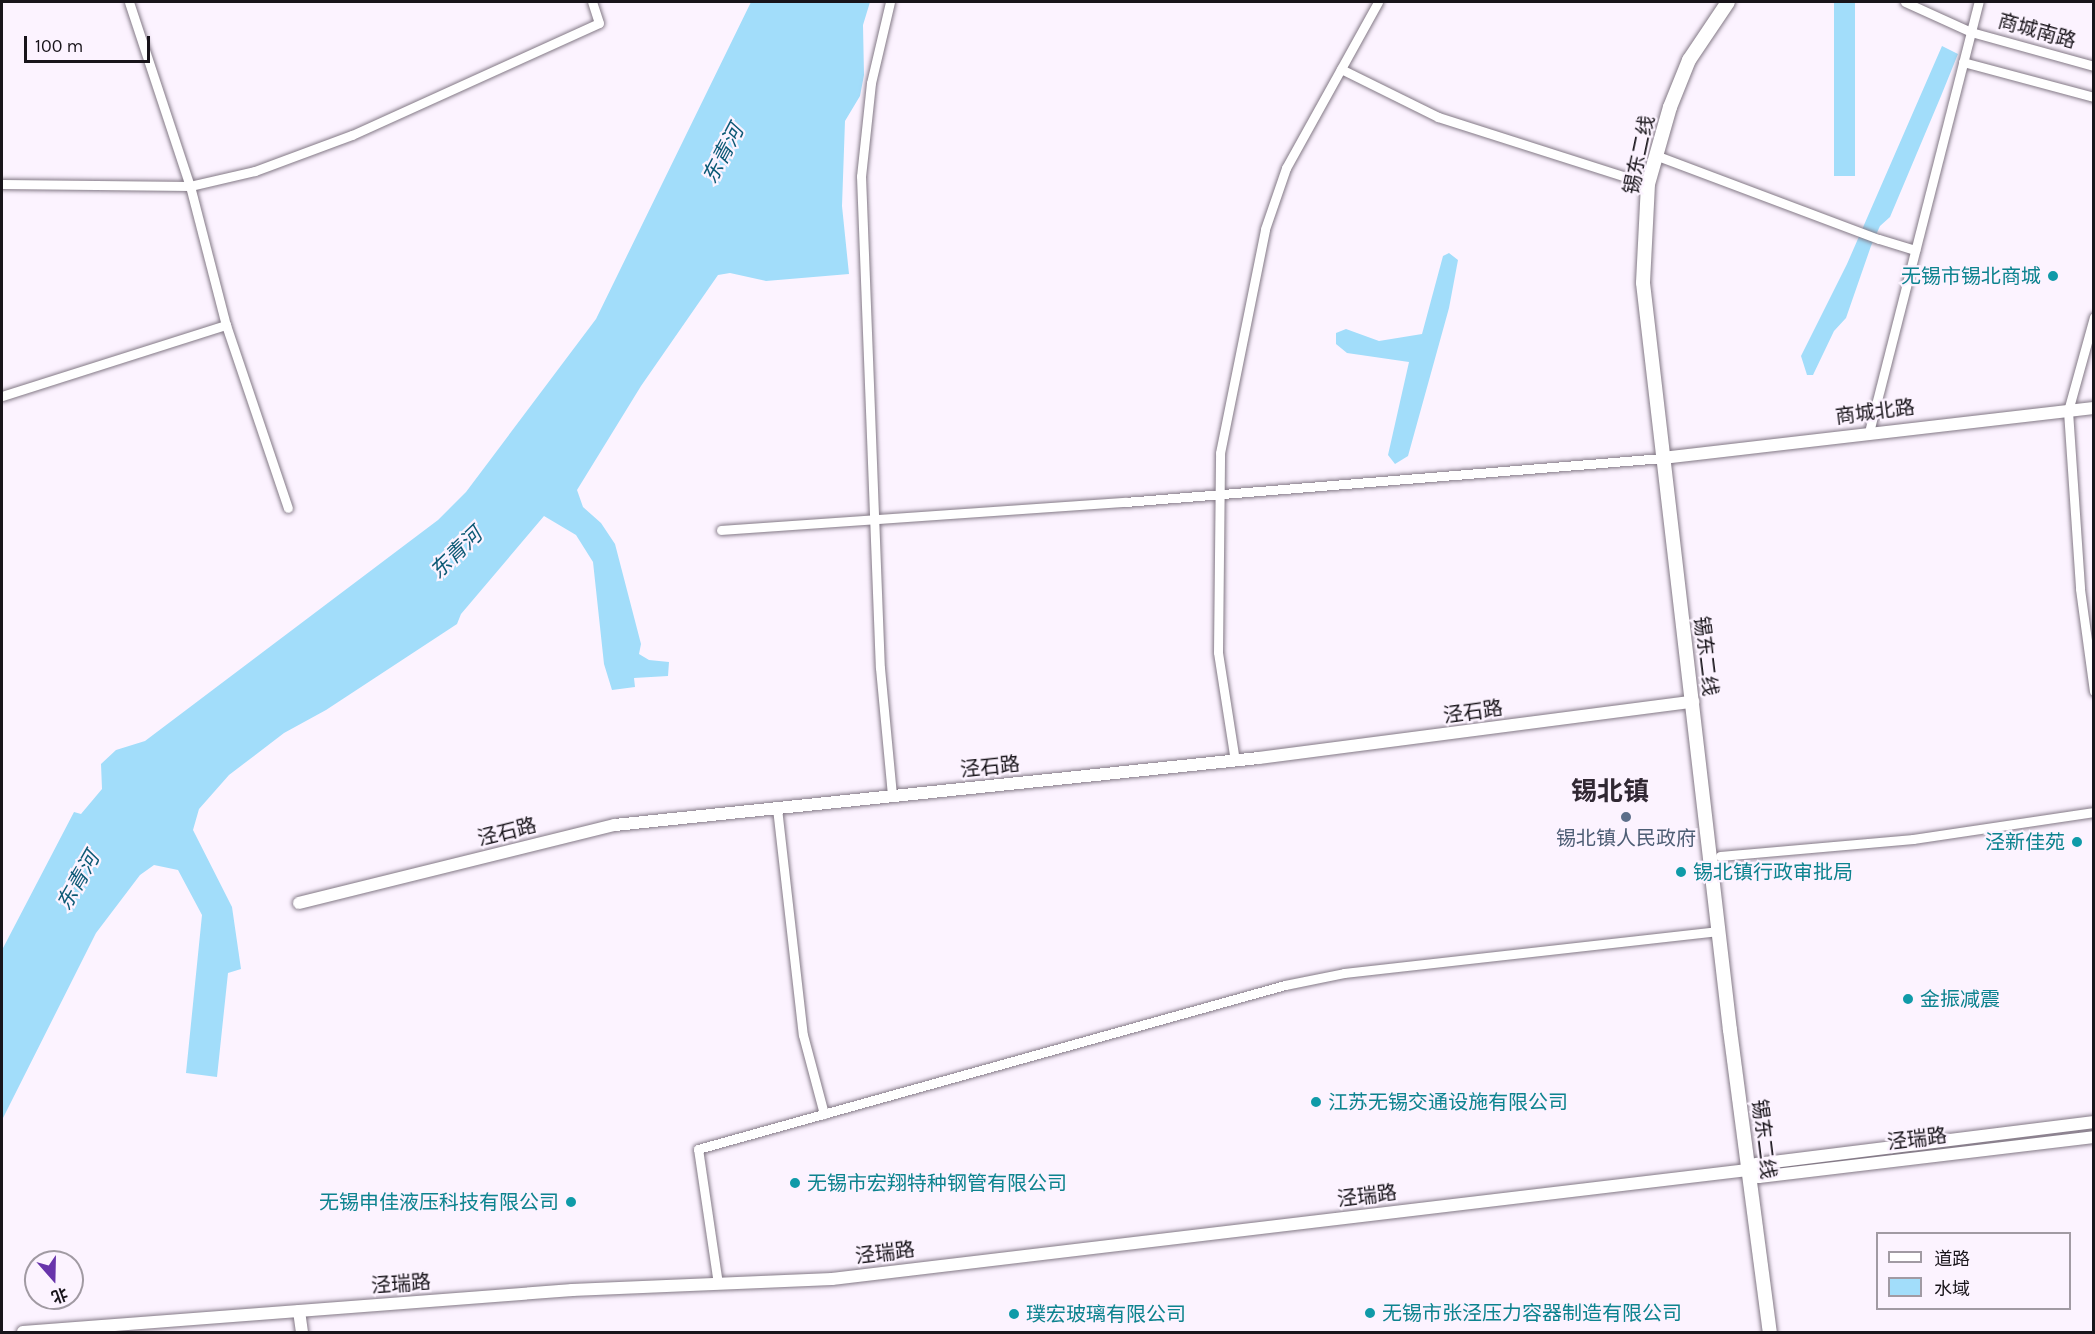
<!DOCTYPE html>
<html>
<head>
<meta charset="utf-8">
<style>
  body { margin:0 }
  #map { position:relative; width:2095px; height:1334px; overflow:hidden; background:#fcf3ff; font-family:Karla,"Noto Sans SC",sans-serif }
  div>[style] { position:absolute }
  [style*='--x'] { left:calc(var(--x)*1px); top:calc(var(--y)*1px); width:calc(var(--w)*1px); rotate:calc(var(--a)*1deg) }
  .water>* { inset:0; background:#a2ddfa; transform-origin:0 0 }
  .roads { filter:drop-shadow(0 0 2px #837986) drop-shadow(0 0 2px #837986) }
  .minor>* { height:9px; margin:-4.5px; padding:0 4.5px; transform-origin:4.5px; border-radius:4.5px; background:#fff }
  .tertiary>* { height:12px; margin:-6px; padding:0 6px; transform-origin:6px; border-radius:6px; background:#fff }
  .secondary>* { height:14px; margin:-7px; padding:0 7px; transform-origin:7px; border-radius:7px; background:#fff }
  .dots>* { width:16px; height:16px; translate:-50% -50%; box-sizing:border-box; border:3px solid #fcf3ff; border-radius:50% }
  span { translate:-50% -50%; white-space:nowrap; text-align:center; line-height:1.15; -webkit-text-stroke:4.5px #fcf3ff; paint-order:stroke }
  .street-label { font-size:20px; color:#18141a }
  .culture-label { font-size:20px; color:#0d838f }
  .right { translate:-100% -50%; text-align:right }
  .left { translate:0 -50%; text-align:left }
  .service-label { font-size:20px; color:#4e5e75 }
  .water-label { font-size:21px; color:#0c5975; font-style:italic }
  .district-label { font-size:26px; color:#302833; font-weight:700 }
  .frame { position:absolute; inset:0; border:3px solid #18141a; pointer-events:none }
  .legend { position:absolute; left:1876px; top:1232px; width:195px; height:78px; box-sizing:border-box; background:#fcf3ff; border:2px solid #a19aa3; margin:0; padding:8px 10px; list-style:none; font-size:18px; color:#18141a }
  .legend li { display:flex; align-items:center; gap:12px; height:30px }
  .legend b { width:30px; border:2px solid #a19aa3 }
  .north { position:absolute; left:24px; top:1250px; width:60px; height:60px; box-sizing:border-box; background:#fcf3ff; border:2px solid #a19aa3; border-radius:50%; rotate:160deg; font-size:16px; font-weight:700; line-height:24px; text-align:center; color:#18141a }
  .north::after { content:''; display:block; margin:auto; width:21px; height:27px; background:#6834ab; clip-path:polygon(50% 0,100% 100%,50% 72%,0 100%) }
  .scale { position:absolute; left:24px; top:36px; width:126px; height:27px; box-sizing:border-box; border:3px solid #18141a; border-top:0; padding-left:8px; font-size:18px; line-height:21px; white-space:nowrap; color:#18141a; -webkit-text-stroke:4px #fcf3ff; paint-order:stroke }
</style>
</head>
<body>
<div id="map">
  <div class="water">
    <i style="clip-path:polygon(751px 2px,870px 2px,863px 25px,864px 75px,860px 96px,845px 121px,842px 206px,849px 274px,766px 281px,730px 273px,718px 275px,641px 386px,577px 490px,583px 507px,601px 523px,615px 544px,641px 644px,639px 654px,649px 660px,669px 662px,668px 676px,634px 678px,635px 687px,612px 690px,604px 664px,593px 562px,576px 535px,544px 516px,461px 614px,457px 624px,326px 710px,284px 733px,229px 775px,199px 809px,193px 830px,232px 907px,241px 969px,228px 973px,217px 1077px,186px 1073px,202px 915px,178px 870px,154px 865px,140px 875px,96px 933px,2px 1120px,2px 950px,74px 812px,81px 814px,102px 789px,101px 764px,116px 750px,145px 741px,438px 520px,466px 492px,596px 319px)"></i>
    <i style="left:1834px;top:2px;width:21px;height:174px"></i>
    <i style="clip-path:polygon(1942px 46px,1958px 54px,1941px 96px,1890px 217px,1880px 226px,1871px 246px,1846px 318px,1834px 331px,1813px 375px,1807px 375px,1801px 356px,1847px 264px)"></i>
    <i style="clip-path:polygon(1449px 253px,1458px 260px,1449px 308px,1408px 456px,1395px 464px,1388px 455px,1409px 362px,1347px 353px,1336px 344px,1336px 333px,1346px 329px,1379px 341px,1422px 334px,1443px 256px)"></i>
  </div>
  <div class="roads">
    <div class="minor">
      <i style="--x:129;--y:2;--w:194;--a:71.7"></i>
      <i style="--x:190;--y:186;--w:144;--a:75.5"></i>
      <i style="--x:226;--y:325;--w:193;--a:71.3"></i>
      <i style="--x:890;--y:2;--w:83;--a:103.2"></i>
      <i style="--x:871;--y:83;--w:94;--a:96.1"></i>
      <i style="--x:861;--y:176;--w:492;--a:87.8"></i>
      <i style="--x:880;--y:668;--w:129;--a:84.6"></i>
      <i style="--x:1905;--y:2;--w:72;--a:24.4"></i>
      <i style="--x:1971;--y:32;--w:128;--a:15.5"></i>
      <i style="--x:1963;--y:62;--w:136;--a:15"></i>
      <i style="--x:1341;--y:69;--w:108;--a:26.3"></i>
      <i style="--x:1438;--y:117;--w:220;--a:17.7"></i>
      <i style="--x:1655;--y:155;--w:239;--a:20.6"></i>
      <i style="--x:1879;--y:239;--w:38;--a:17"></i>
      <i style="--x:2;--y:184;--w:188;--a:0.6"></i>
      <i style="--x:190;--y:186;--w:67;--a:-13"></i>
      <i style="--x:255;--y:171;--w:103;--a:-20.4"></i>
      <i style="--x:352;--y:135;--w:271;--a:-24.4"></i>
      <i style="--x:599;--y:23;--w:22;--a:-108"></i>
      <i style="--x:2094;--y:317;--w:98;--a:105.5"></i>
      <i style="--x:2068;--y:411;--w:178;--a:86.1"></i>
      <i style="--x:2080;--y:589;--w:103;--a:82.2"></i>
      <i style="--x:2;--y:396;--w:235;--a:-17.6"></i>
      <i style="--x:1869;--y:432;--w:444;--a:-75.7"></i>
      <i style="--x:721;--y:530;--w:405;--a:-4"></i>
      <i style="--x:1125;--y:502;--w:539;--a:-4.68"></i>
      <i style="--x:1235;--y:761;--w:110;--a:-98.9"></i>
      <i style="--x:1218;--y:652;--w:199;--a:-89.4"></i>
      <i style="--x:1220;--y:453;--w:228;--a:-78.6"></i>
      <i style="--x:1265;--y:229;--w:65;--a:-71"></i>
      <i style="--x:1286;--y:168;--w:190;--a:-61"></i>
      <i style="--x:777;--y:808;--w:228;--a:83.5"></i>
      <i style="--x:803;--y:1035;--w:82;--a:75.1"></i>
      <i style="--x:1720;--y:856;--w:194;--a:-5"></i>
      <i style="--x:1913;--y:839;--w:183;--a:-8.5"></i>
      <i style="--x:718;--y:1284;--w:136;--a:-98.4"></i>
      <i style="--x:698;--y:1149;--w:609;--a:-15.61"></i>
      <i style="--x:1285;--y:985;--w:60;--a:-11.5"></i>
      <i style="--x:1344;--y:973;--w:377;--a:-6.4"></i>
    </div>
    <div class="tertiary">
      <i style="--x:1662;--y:458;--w:435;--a:-6.6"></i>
      <i style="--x:299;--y:903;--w:325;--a:-13.9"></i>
      <i style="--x:615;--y:825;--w:647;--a:-5.94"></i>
      <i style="--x:1259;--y:758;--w:438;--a:-7.4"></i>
      <i style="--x:1748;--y:1170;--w:13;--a:32"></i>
      <i style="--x:1759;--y:1177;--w:337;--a:-6.8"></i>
      <i style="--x:299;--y:1311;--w:21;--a:82"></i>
      <i style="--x:23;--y:1332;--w:551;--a:-4.37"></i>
      <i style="--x:572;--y:1290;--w:260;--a:-2.4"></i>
      <i style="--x:832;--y:1279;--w:922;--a:-6.79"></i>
      <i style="--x:1748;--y:1170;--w:11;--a:-34"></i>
      <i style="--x:1757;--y:1164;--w:340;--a:-7.1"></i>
    </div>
    <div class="secondary">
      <i style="--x:1728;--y:2;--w:70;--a:123.9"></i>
      <i style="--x:1689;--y:60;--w:51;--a:112"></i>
      <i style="--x:1670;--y:107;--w:80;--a:105.9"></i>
      <i style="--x:1648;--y:184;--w:99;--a:92.9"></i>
      <i style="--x:1643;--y:283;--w:752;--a:83.36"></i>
      <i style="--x:1730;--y:1030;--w:305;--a:82.5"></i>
    </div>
  </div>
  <div class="dots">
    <i style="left:2053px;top:276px;background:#0f9aa8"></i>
    <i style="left:1626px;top:817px;background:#5c6f8a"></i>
    <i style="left:2077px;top:842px;background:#0f9aa8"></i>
    <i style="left:1681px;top:872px;background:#0f9aa8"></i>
    <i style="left:1908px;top:999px;background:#0f9aa8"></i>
    <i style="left:1316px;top:1102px;background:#0f9aa8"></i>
    <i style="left:795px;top:1183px;background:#0f9aa8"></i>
    <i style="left:571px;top:1202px;background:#0f9aa8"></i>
    <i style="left:1370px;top:1313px;background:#0f9aa8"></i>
    <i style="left:1014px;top:1314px;background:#0f9aa8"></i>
  </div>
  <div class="street-label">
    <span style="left:2037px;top:31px;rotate:16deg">商城南路</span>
    <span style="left:1639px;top:155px;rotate:-78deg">锡东二线</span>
    <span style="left:1875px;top:412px;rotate:-7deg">商城北路</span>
    <span style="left:1706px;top:656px;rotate:83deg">锡东二线</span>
    <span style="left:1473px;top:712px;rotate:-8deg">泾石路</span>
    <span style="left:990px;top:767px;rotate:-6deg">泾石路</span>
    <span style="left:507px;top:832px;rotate:-14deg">泾石路</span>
    <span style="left:1764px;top:1139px;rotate:83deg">锡东二线</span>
    <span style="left:1917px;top:1139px;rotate:-7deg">泾瑞路</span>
    <span style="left:1367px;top:1196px;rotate:-7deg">泾瑞路</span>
    <span style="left:885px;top:1253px;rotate:-7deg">泾瑞路</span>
    <span style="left:401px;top:1284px;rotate:-4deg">泾瑞路</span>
  </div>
  <div class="culture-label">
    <span class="right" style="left:2041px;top:276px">无锡市锡北商城</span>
    <span class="right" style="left:2065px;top:842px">泾新佳苑</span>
    <span class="left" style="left:1693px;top:872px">锡北镇行政审批局</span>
    <span class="left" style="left:1920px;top:999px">金振减震</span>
    <span class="left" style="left:1328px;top:1102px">江苏无锡交通设施有限公司</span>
    <span class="left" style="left:807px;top:1183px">无锡市宏翔特种钢管有限公司</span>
    <span class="right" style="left:559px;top:1202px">无锡申佳液压科技有限公司</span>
    <span class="left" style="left:1382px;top:1313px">无锡市张泾压力容器制造有限公司</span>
    <span class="left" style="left:1026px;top:1314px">璞宏玻璃有限公司</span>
  </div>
  <div class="service-label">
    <span style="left:1626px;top:838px">锡北镇人民政府</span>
  </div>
  <div class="water-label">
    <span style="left:723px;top:154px;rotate:-62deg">东青河</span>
    <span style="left:456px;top:553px;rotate:-44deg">东青河</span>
    <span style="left:78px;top:881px;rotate:-60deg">东青河</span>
  </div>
  <div class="district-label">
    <span style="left:1610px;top:792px">锡北镇</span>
  </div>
  <div class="frame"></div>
  <ul class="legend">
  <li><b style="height:8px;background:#fff"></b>道路</li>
  <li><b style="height:16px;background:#a2ddfa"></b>水域</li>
  </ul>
  <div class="north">北</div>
  <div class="scale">100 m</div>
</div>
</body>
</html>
